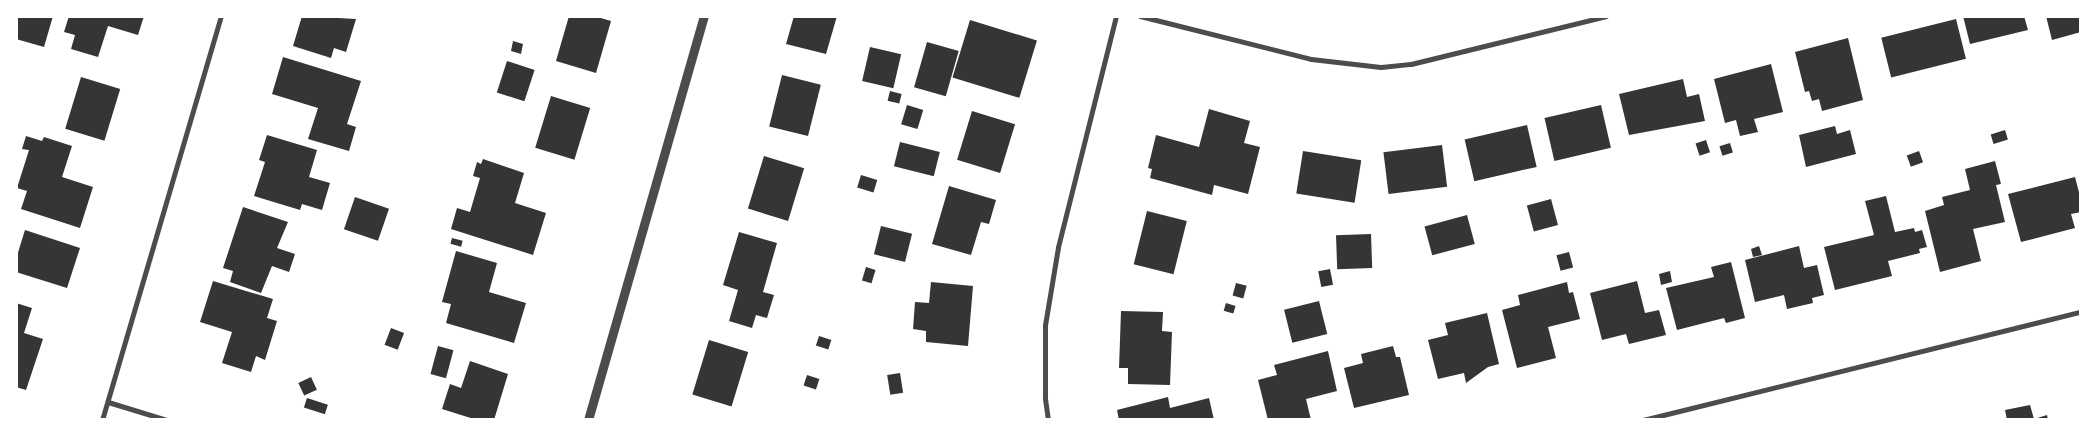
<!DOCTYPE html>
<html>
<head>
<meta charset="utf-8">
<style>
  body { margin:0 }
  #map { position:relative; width:2097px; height:436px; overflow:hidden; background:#fff; font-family:"PT Sans Narrow",sans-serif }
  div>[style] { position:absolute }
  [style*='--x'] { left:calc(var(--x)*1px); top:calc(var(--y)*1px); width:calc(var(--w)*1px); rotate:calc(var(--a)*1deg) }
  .building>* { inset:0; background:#353535; transform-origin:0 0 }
  .minor>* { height:5px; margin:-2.5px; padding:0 2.5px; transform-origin:2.5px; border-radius:2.5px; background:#4c4c4c }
  .tertiary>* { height:9px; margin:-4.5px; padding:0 4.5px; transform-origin:4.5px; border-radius:4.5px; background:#4c4c4c }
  span { translate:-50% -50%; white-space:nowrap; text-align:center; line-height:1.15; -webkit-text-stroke:5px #fff; paint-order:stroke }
  .frame { position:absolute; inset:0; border:18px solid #fff; pointer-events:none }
</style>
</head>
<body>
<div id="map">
  <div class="building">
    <i style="clip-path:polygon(17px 16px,53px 16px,44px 47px,16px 39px)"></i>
    <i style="clip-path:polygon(69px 16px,144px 16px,138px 35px,108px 26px,98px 57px,71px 49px,75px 35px,64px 32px)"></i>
    <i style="clip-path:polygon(302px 16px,356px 19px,346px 52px,334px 48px,331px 58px,293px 46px)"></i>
    <i style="clip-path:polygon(569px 16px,594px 16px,611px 21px,596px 73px,556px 61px)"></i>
    <i style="clip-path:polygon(794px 16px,837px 16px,826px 54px,786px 44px)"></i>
    <i style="clip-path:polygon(1963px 16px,2024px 16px,2028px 30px,1970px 44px)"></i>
    <i style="clip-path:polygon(2046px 16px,2081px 16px,2081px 32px,2052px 40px)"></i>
    <i style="left:1956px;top:19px;width:41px;height:77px;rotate:76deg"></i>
    <i style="left:970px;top:20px;width:70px;height:60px;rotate:17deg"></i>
    <i style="clip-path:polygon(1848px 38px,1863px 100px,1822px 111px,1819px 99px,1812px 101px,1809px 91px,1805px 92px,1795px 52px)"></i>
    <i style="clip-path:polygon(513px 41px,523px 44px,521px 54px,511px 51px)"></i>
    <i style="left:927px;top:42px;width:33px;height:47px;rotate:16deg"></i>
    <i style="left:870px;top:47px;width:32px;height:35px;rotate:13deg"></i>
    <i style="clip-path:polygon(283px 57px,361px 81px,347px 124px,356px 127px,349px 151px,308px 139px,318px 108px,272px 94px)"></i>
    <i style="left:507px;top:61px;width:29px;height:33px;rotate:18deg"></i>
    <i style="clip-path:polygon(1771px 64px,1783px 112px,1754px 119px,1758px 132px,1740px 136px,1736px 120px,1725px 123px,1714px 79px)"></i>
    <i style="left:782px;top:75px;width:40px;height:53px;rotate:14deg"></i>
    <i style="left:81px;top:77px;width:41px;height:54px;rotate:17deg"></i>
    <i style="clip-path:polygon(1683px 79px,1687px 97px,1699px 94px,1705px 121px,1629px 135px,1619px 94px)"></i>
    <i style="left:890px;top:91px;width:12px;height:10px;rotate:14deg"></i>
    <i style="left:551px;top:96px;width:41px;height:54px;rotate:17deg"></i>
    <i style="left:907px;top:105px;width:17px;height:20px;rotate:17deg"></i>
    <i style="left:1601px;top:105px;width:44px;height:58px;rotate:77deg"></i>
    <i style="clip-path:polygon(1209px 109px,1250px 121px,1244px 143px,1260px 147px,1248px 194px,1214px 185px,1212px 195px,1150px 178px,1152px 169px,1148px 168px,1156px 135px,1199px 147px)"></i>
    <i style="left:972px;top:111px;width:45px;height:51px;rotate:17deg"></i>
    <i style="left:1527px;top:125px;width:43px;height:64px;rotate:77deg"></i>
    <i style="clip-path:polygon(1835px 126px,1837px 134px,1850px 130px,1856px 154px,1806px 167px,1799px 135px)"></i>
    <i style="left:2005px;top:130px;width:10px;height:15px;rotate:73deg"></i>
    <i style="clip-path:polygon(267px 135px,317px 150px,309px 177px,330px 183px,322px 210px,302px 204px,300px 210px,254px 196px,265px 162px,259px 160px)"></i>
    <i style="clip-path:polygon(26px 136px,42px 141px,44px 137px,72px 146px,62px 177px,93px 187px,80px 228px,21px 209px,27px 191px,17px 188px,29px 150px,22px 149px)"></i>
    <i style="left:1706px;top:140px;width:13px;height:11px;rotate:72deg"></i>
    <i style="left:900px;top:142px;width:41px;height:25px;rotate:14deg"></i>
    <i style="left:1730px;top:143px;width:10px;height:11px;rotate:73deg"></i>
    <i style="left:1442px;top:145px;width:42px;height:59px;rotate:83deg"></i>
    <i style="left:1303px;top:151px;width:59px;height:43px;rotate:9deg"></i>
    <i style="left:1919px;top:151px;width:12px;height:13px;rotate:70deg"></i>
    <i style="left:764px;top:156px;width:42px;height:55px;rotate:17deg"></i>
    <i style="clip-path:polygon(483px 159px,524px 173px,515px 203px,546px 213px,533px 255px,451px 229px,457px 208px,470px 212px,480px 178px,473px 176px,477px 162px,481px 164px)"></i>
    <i style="clip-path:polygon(1995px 161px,2001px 184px,1996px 185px,2005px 222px,1973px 229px,1981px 261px,1940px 272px,1925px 211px,1944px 205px,1942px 197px,1970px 190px,1965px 169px)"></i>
    <i style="left:861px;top:175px;width:17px;height:13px;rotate:17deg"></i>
    <i style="clip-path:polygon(2075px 177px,2081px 200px,2081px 212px,2071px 214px,2075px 228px,2021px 242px,2008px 194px)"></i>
    <i style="clip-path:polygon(949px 186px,996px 200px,989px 224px,981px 222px,971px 255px,932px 244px)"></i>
    <i style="clip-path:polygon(1886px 196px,1895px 232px,1914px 228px,1915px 232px,1922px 230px,1927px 247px,1919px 249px,1920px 253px,1888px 261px,1892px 276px,1835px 290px,1824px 247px,1874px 235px,1865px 201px)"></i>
    <i style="left:355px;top:197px;width:36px;height:34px;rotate:19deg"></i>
    <i style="left:1551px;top:199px;width:27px;height:25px;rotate:75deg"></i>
    <i style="clip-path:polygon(243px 207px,288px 222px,277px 248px,295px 254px,289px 272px,272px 266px,261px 293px,230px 282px,233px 271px,223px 268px)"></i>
    <i style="left:1147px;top:211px;width:41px;height:55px;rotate:14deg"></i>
    <i style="left:1467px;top:215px;width:30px;height:44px;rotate:75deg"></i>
    <i style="left:881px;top:226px;width:32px;height:29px;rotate:14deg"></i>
    <i style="clip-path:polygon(25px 230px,80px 248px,67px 288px,16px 272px,16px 259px)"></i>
    <i style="clip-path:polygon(739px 232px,777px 243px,763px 292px,774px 295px,767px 318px,756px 315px,752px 328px,729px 321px,738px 290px,723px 285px)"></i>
    <i style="left:1371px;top:234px;width:34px;height:35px;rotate:88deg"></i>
    <i style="left:452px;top:238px;width:11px;height:6px;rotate:15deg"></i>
    <i style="clip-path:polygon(1759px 246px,1762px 255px,1753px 257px,1751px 249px)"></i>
    <i style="clip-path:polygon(1799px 246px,1804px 268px,1817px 265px,1824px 295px,1812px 298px,1813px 303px,1787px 309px,1784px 295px,1755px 302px,1745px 260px)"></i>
    <i style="clip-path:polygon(456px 251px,497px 263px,489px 292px,526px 303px,514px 343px,446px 323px,451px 304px,442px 302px)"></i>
    <i style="left:1569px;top:252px;width:16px;height:13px;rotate:75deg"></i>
    <i style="clip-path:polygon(1731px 262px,1745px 318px,1726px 323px,1724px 318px,1677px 330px,1666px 288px,1714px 277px,1711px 267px)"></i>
    <i style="left:866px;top:267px;width:10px;height:14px;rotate:17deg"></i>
    <i style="left:1330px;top:269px;width:16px;height:12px;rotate:79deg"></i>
    <i style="clip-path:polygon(1670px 271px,1672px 282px,1661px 285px,1659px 274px)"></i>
    <i style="clip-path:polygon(213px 281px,273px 299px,267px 318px,277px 321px,265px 360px,256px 356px,251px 372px,222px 363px,232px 332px,200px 322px)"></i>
    <i style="clip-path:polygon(1637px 281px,1645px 313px,1659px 310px,1666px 335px,1629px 344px,1626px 334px,1602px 340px,1590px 293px)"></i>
    <i style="clip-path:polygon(931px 282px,973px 286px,968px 346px,926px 342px,926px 331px,913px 329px,915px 302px,929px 303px)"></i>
    <i style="clip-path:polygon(1567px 282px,1569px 293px,1573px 292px,1580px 319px,1548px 327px,1556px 358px,1517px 368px,1502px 310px,1520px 305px,1518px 295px)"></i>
    <i style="left:1236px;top:283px;width:11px;height:13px;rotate:15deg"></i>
    <i style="left:1319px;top:301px;width:34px;height:36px;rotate:76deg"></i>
    <i style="clip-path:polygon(16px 303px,32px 308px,24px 333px,43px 339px,26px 390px,16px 387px)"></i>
    <i style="left:1226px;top:303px;width:10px;height:8px;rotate:17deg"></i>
    <i style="clip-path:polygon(1121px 311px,1163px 312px,1162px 331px,1172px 332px,1170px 385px,1128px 384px,1128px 368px,1119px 368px)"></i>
    <i style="clip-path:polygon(1487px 313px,1499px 364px,1488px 367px,1466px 383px,1464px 373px,1438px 379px,1428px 340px,1448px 335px,1445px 323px)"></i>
    <i style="left:391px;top:328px;width:14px;height:18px;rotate:21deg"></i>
    <i style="left:819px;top:336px;width:13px;height:10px;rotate:18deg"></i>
    <i style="left:709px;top:340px;width:41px;height:57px;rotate:17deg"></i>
    <i style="left:438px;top:346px;width:16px;height:29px;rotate:15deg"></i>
    <i style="clip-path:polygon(1393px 346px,1396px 357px,1400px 357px,1409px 395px,1354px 408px,1344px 368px,1363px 363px,1361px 354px)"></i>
    <i style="clip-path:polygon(1328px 351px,1337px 391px,1306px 399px,1311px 420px,1268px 420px,1258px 380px,1277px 375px,1274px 365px)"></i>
    <i style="clip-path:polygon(470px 361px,508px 374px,494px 420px,477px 420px,442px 409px,450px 384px,461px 388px)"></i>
    <i style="left:900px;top:373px;width:20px;height:13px;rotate:81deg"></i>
    <i style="left:807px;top:375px;width:13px;height:11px;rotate:18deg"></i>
    <i style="left:311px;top:377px;width:14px;height:14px;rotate:65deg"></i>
    <i style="clip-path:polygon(1168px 397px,1170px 408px,1209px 398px,1214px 420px,1119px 420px,1117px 410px)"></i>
    <i style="left:307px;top:398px;width:22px;height:10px;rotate:18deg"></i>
    <i style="clip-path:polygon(2030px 405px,2034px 419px,2047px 415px,2048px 420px,2007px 420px,2005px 410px)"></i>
  </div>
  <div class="minor">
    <i style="--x:1140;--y:16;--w:176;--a:14.1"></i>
    <i style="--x:1311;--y:59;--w:70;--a:6.5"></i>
    <i style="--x:1381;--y:67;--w:30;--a:-6"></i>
    <i style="--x:1411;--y:64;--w:201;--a:-13.8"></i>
    <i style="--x:108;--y:402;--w:62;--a:17"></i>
    <i style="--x:102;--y:420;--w:421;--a:-73.6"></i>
    <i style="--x:1048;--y:420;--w:22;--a:-98"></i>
    <i style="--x:1045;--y:398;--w:73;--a:-90"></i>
    <i style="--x:1045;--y:325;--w:79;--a:-80.5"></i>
    <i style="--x:1058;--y:247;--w:238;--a:-75.9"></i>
    <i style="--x:1643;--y:420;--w:451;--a:-13.9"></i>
  </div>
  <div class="tertiary">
    <i style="--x:588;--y:420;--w:420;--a:-74"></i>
  </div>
  <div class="frame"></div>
</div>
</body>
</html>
